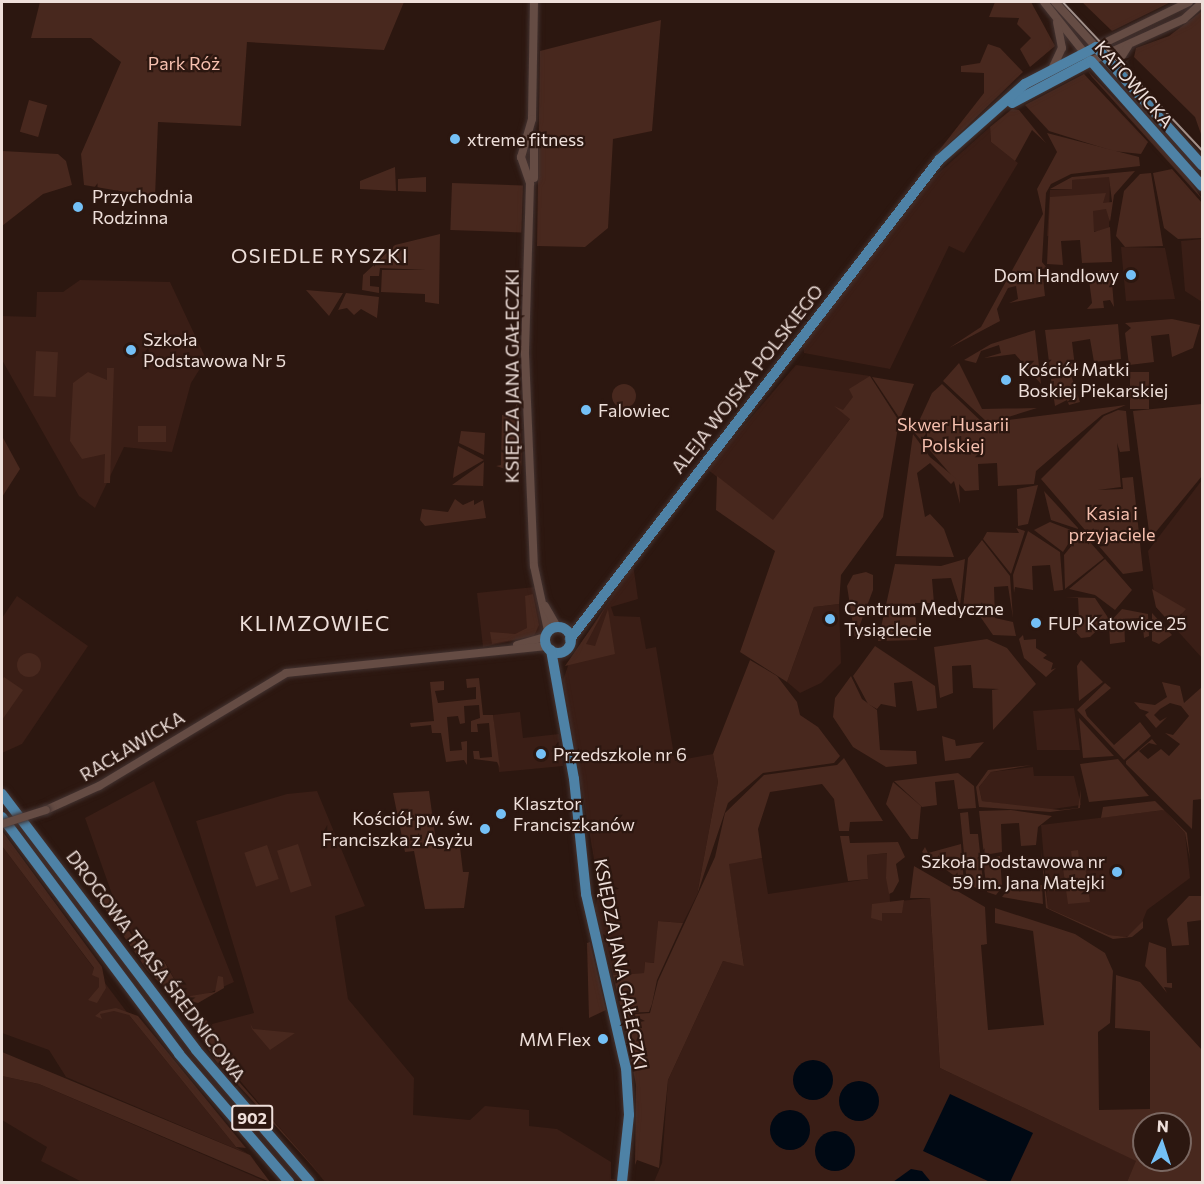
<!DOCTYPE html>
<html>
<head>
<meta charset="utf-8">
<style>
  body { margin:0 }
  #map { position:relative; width:1204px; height:1184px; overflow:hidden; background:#2c1710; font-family:Commissioner,sans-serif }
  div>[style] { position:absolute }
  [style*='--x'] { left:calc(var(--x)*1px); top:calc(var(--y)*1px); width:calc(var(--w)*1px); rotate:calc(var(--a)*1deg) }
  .built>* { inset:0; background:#3a1e16 }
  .green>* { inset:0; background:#48281e; transform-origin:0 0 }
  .round { border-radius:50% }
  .water>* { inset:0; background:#000914 }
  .roads { filter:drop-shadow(0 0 2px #433331) drop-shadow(0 0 2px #433331) }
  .minor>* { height:8px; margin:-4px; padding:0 4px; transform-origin:4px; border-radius:4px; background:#654c44 }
  .major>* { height:10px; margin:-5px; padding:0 5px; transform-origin:5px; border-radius:5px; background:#4e82a6 }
  .major>.ring { margin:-5px; padding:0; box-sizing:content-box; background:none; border:10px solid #4e82a6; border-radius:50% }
  .tram>* { height:1.5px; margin:-0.75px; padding:0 0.75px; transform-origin:0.75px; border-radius:0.75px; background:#a1908a }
  .bridges { filter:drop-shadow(0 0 2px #433331) drop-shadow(0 0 2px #433331) }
  .minor-bridge>* { height:8px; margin:-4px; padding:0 4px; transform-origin:4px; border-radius:4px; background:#654c44 }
  .dots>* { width:16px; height:16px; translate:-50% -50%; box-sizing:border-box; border:3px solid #2c1710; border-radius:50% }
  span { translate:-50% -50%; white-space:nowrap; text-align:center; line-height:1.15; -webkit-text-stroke:4.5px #2c1710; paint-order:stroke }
  .shield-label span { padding:2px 4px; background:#2c1710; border:2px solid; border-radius:4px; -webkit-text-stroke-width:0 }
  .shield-label { font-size:16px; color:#eedfda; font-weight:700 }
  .park-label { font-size:18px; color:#f6c0af }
  .street-label { font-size:18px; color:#eedfda }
  .poi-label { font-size:18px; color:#eedfda }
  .left { translate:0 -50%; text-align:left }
  .right { translate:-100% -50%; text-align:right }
  .neighbourhood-label { font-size:20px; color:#eedfda; letter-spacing:1.5px }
  .quarter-label { font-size:21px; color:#eedfda; letter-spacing:1.5px }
  .frame { position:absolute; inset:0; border:3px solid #eedfda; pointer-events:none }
  .north { position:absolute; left:1132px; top:1112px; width:60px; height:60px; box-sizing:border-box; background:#2c1710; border:2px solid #7a6761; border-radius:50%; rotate:3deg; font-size:16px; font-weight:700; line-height:24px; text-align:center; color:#eedfda }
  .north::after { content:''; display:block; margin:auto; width:21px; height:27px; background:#74c0f6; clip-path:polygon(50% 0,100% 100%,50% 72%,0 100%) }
</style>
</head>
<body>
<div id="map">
  <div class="built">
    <i style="clip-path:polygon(990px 127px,991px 142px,1018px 163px,964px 253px,949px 246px,890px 369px,804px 353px,803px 344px,933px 178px)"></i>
    <i style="clip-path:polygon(1110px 176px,1109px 230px,1047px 236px,1050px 190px,1072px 189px,1072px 180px)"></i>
    <i style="clip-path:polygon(1202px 239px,1202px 302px,1185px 291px,1181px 241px)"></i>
    <i style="clip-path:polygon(1121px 247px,1165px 248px,1175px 299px,1126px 301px)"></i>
    <i style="clip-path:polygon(80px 280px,170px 282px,206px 359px,191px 383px,172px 452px,124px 447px,95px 508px,79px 496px,2px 360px,2px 316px,36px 317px,37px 292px,63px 292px)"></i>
    <i style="clip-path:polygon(796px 365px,870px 376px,850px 419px,773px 521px,707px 469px)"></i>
    <i style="clip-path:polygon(1202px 480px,1202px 658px,1156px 607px,1148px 551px)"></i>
    <i style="clip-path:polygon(633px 564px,638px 599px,611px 607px,614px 616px,640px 617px,646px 649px,656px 647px,675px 761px,713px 754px,718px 782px,697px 895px,683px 923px,658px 921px,655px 963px,645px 962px,644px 973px,613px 975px,595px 909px,599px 888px,563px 680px,570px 660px)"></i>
    <i style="clip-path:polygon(535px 587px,543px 635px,483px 647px,477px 593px)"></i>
    <i style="clip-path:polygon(17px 596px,88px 646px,22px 744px,2px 753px,2px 618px)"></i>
    <i style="clip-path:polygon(839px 604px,841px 663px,821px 683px,800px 693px,787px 682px,814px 607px)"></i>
    <i style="clip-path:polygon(1074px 708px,1080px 750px,1037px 750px,1033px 711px)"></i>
    <i style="clip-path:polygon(520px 712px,523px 738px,559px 734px,563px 766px,499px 772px,493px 715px)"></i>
    <i style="clip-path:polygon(1033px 767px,1034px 776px,1074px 776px,1081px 805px,1046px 810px,982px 801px,979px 787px,991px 772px)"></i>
    <i style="clip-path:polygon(154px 781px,234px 982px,196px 999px,184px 997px,164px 960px,148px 959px,130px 929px,125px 931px,85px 818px)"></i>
    <i style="clip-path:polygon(317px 791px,365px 906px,335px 916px,348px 999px,414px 1078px,413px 1115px,470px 1120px,485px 1106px,529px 1110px,529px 1126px,557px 1129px,611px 1162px,611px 1179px,654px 1182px,662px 1163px,668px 1080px,723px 961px,744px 965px,728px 863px,762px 858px,768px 894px,868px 879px,867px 855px,888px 853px,890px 902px,930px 898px,940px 1068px,1137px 1161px,1127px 1182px,325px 1182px,216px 1052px,212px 1024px,254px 1013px,196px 821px,287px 794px)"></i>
    <i style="clip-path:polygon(1164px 810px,1185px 833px,1190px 878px,1147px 910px,1139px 930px,1126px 937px,1109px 935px,1048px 908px,1041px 825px)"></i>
    <i style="clip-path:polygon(2px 846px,129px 1015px,236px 1147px,250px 1155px,66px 1077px,49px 1050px,2px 1033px)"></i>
    <i style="clip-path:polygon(2px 1076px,39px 1084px,267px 1182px,82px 1182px,41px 1161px,47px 1147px,2px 1120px)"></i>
  </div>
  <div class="green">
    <i style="clip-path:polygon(40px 2px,404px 2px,384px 50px,247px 42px,241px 126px,158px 122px,155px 197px,84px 185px,81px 154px,121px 62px,91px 38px,31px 38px)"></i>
    <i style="clip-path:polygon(995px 2px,1031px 2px,1055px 46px,1030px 67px,1020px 49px,1031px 38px,1017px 24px,1019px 18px,989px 17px)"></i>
    <i style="clip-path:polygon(1082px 2px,1171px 2px,1112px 31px)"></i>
    <i style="clip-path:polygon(1202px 11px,1202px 137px,1195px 117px,1134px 57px,1136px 48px,1169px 36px)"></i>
    <i style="clip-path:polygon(661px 20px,652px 131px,613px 139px,608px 228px,585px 247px,537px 246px,540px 51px)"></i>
    <i style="clip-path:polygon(988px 44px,1000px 48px,1023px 72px,930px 162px,984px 93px,984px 73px,961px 72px,961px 66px,980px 63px)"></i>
    <i style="clip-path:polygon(1088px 71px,1183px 170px,1202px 199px,1092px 77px)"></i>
    <i style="clip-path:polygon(1084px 74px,1148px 142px,1141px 154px,1113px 151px,1049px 131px,1025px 105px)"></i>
    <i style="left:29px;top:100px;width:19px;height:33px;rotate:16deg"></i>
    <i style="clip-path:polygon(1012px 109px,1019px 110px,1046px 143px,1032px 130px,1015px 161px,991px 142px,990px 127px)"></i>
    <i style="clip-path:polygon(1047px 133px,1139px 157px,1140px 166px,1071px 174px,1051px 184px,1046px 193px,1042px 262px,1047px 268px,1042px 269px,1045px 296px,1009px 303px,1018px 299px,1016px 286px,1008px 288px,997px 309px,1000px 321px,949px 348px,981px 327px,1043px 214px,1037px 189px,1057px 152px)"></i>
    <i style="clip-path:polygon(2px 151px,58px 154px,66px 161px,72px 185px,43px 194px,2px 226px)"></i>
    <i style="clip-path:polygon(395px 167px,396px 191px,360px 189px,360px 181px)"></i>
    <i style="clip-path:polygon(1172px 169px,1202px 203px,1202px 238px,1178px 239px,1164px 228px,1153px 173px)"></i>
    <i style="clip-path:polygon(1135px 171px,1114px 195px,1110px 222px,1106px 209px,1093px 211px,1094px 232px,1110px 227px,1112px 262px,1082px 263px,1080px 240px,1061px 241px,1063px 265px,1047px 264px,1050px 197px,1106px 193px,1103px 203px,1112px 202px,1109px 177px,1072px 180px,1072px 189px,1050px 189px,1072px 177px)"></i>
    <i style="clip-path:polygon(1151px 173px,1163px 246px,1125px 247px,1116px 236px,1124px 191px,1140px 174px)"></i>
    <i style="clip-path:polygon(426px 177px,426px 192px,398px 191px,398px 179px)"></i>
    <i style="left:452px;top:183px;width:71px;height:47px;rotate:2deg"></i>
    <i style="clip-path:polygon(440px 234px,439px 304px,425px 302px,425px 294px,381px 292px,382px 270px,426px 270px,380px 268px,379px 276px,370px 276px,370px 286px,379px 287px,379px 293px,362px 290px,363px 275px,395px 245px)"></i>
    <i style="clip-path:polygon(1111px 270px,1114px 307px,1110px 300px,1103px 301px,1104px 308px,1087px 309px,1092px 303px,1088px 272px)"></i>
    <i style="clip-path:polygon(306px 290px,341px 293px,343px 293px,329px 316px)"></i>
    <i style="clip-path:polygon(346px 293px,379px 297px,377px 318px,361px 309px,354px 315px,347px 308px,338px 310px,333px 321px)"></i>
    <i style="clip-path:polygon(1172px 319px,1200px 325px,1193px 348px,1172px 357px,1169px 334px,1151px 336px,1154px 362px,1129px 365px,1125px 333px,1131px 328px,1125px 323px)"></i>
    <i style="clip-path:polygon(1118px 324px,1121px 359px,1094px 362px,1090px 339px,1072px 342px,1075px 367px,1050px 370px,1045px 330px)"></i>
    <i style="clip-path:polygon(1035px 330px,1041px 384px,1015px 354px,984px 358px,1001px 353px,999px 345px,981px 351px,976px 363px,964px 360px,991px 344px)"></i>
    <i style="left:36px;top:351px;width:22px;height:45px;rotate:3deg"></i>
    <i style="clip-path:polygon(959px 363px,982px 409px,1037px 408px,992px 422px,1126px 405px,1102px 415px,1065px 446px,1036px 471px,1034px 484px,998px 486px,997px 463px,978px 464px,979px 490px,965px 491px,914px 432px,932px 393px,942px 384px,983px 423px,987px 422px,943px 381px)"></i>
    <i style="clip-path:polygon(107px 368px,114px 368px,110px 483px,104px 483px,105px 454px,82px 459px,70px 441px,73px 383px,88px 372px,107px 380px)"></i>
    <i style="left:1130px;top:372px;width:19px;height:37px"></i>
    <i style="clip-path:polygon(1071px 375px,1080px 402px,1069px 405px,1067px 400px,1055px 406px,1051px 379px)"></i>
    <i style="clip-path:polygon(870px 376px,899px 421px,883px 517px,841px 575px,839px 604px,814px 607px,787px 682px,740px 652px,775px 551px,716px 510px,717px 476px,773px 520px,850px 419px,834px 406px,843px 410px,853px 397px,849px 389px)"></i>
    <i style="clip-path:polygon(872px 377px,914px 384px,900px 419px)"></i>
    <i class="round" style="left:612px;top:384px;width:24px;height:24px"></i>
    <i style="clip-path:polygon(517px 402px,522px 447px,521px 474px,496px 466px,501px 465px,502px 415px,513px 414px)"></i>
    <i style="clip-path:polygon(1202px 404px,1202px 476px,1150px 539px,1133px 411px)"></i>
    <i style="clip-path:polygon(1118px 410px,1126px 411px,1130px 451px,1120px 452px,1117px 443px,1121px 487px,1098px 490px,1123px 489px,1122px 478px,1133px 477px,1143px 571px,1123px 574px,1041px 479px,1104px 416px)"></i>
    <i style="left:138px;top:426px;width:28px;height:16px"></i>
    <i style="clip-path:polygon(461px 431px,485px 433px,484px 455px,459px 443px)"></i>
    <i style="clip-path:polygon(913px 434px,930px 457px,959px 481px,960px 504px,954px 481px,951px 484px,930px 463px,917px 473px,925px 517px,930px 514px,944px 529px,954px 557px,896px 556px)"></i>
    <i style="clip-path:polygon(2px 436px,20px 469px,2px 497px)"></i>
    <i style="clip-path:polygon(458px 446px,484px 460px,453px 478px,454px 469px)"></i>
    <i style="clip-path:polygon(484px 462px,483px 491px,483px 486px,452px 485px)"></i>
    <i style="clip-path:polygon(1038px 485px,1028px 524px,1018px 526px,1017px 489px)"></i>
    <i style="clip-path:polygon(1044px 491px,1078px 528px,1078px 529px,1051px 520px)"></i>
    <i style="clip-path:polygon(455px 499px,463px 505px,474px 500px,474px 505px,483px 500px,486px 518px,425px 526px,420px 520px,422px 509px,448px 512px)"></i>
    <i style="clip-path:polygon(1050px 522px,1076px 532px,1063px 552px,1034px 530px)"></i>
    <i style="clip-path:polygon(1016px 528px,1025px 531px,1011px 574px,983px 539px,987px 532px,1019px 533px)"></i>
    <i style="clip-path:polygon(1028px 531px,1060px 552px,1063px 590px,1054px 591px,1050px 565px,1032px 566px,1033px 590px,1015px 587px,1014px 593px,1013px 575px)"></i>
    <i style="clip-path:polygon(1082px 533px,1104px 558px,1065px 589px,1064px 555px)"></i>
    <i style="clip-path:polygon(982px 540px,1010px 576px,1013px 618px,1008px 586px,994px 587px,995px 618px,1013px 622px,1016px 636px,993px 635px,977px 612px,963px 609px,968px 558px)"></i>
    <i style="clip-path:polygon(965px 559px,960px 606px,951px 578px,932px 579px,934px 603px,915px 603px,917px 640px,878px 641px,895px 564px,941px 566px)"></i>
    <i style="clip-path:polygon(1105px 559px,1132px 590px,1115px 610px,1095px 595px,1069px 589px)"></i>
    <i style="clip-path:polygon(866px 572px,873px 575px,873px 590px,855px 638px,847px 586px,853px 575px)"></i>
    <i style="clip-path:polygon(1152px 589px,1186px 609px,1172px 625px,1156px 607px)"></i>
    <i style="clip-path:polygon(533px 594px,539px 625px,534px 636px,492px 644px,490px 632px,515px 634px,527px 628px,525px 596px)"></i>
    <i style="clip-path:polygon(1065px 597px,1095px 598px,1109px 619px,1090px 637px,1081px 638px,1067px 622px,1079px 619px,1078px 598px)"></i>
    <i style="clip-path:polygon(605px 608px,586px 644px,595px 646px,608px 609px,615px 654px,565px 666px)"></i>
    <i style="clip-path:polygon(1122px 609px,1148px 614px,1149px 636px,1144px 638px,1142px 618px,1124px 619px,1125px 642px,1110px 644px,1109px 623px)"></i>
    <i style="clip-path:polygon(1152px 613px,1172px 635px,1159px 644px,1152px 641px)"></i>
    <i style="clip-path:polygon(1023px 635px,1024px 640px,1036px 639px,1036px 648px,1047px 655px,1043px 658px,1053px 663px,1051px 670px,1056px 668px,1046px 677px,1024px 658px,1019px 639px)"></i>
    <i style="clip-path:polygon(987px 639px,1007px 648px,1036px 684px,993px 730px,992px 690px,999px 689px,973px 688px,971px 665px,952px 666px,953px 693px,940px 698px,934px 647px)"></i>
    <i style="clip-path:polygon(875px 646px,935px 686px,937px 708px,917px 711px,912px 681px,894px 683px,896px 707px,881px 704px,877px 709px,868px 704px,853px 676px)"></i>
    <i class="round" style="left:17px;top:653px;width:24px;height:24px"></i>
    <i style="clip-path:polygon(750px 660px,777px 676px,797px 702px,800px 715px,818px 727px,840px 756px,834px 763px,763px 773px,728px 803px,697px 895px,718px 782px,713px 754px)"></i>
    <i style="clip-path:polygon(1081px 660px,1103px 682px,1079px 701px,1077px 666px)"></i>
    <i style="clip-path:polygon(851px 676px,862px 699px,877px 710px,880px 750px,916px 751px,917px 764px,886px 767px,853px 747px,833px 717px,835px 698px)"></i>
    <i style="clip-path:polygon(4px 677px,23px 690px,2px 720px,2px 680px)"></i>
    <i style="clip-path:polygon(479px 678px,483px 715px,493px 715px,500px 768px,497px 762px,474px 759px,473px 751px,479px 751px,480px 758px,492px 757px,489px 723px,477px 724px,478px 732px,471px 732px,471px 721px,480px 718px,479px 705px,464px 706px,465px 723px,460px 724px,458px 716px,447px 717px,450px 751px,462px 750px,461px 742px,467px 741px,467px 765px,464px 760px,446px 762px,441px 733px,432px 733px,431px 725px,411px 727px,410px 723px,434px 721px,430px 682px,444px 681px,444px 690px,435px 691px,438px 703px,476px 699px,476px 687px,467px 688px,466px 679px)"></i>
    <i style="clip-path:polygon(1162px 682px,1180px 686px,1184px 703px,1202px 687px,1202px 799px,1193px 800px,1192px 829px,1126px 764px,1126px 761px,1152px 739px,1157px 745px,1149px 743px,1139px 751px,1148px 759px,1161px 749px,1169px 756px,1180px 744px,1165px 733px,1173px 735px,1189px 716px,1181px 706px,1170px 703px,1160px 709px,1154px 715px,1160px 721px,1167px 717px,1156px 728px,1145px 715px,1149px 712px,1140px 709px,1134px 702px,1155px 705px,1167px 697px)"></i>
    <i style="clip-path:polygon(1105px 683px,1111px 688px,1085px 710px,1087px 716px,1114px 745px,1140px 722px,1151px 736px,1124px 760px,1077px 710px)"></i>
    <i style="clip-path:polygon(1079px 718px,1114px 756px,1083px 758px)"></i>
    <i style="clip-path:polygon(942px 736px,955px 740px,956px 746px,984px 742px,970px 758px,945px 761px)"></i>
    <i style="clip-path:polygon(844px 758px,883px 821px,850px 822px,849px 831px,839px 831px,834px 799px,822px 784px,770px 792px,758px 829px,762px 858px,729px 864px,744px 966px,723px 961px,668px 1080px,659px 1168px,637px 1160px,635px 1165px,636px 1085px,622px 1015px,650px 1013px,658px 981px,715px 857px,725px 813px,764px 775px,837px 765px)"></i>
    <i style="clip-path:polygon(1118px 759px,1149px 796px,1089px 802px,1080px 764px)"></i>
    <i style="clip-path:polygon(1032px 765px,991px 772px,979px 787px,982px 801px,1060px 810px,1078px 808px,1081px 789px,1080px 808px,1050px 812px,979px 807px,976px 787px,988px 770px)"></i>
    <i style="clip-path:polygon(958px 773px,974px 786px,976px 808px,958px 809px,954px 780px,935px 782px,937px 805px,922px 807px,894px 781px)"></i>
    <i style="clip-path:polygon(893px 782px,921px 806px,918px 839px,911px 839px,886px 804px)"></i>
    <i style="clip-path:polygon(429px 791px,437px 849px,460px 847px,463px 872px,469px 872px,464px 908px,425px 909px,414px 851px,405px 852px,393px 793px)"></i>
    <i style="clip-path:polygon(1155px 801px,1187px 833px,1190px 860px,1185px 833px,1164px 810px,1101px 818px,1103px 807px)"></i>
    <i style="clip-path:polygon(1011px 810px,1052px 816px,1038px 827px,1036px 845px,1021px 846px,1019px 823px,1001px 824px,1002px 852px,984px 855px,979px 811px)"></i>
    <i style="clip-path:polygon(968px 812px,970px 834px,978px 834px,984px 891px,967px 884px,960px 813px)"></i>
    <i style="clip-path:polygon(3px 832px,102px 967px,106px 988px,97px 1003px,88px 1000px,99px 987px,99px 978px,92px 975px,94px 968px,2px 846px)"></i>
    <i style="clip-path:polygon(840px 836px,849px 836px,850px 843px,898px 842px,905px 857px,896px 864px,899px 881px,893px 892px,889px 894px,886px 878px,887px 853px,867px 855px,868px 879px,848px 881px)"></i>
    <i style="left:298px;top:844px;width:44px;height:22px;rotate:72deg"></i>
    <i style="clip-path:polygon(961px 844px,964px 883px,922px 852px,925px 847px,928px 853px)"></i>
    <i style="left:267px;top:845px;width:36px;height:24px;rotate:71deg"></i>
    <i style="clip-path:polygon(1041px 848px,1048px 908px,1109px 935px,1127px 937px,1143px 921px,1143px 928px,1132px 937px,1113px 939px,1046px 908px)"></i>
    <i style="clip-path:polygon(1078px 850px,1079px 858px,1084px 858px,1090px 902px,1068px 904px,1062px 861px,1072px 859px,1071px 851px)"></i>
    <i style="clip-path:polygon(1000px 856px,1002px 887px,996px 895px,987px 892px,983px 860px)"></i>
    <i style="clip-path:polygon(evenodd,914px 866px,985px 907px,987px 944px,981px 945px,988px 1030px,1044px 1025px,1033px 931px,995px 923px,995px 908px,1075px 934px,1105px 953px,1113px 971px,1110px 1023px,1098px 1032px,1099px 1110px,1150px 1109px,1150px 1031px,1115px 1028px,1116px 975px,1140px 982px,1202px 1050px,1202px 1182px,1127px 1182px,1136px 1161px,940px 1068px,930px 898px,910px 898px,914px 866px,1144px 1124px,1180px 1124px,1180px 1160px,1144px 1160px,1144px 1124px)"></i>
    <i style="clip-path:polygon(1042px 885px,1043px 904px,1002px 897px,1009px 888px)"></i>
    <i style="clip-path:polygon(94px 893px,111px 895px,124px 932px,129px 931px,147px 959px,164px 961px,184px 997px,215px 992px,218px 976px,223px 977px,224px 988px,198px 1003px,174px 997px,147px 970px)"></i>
    <i style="clip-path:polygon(1189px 896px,1202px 896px,1202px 920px,1187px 922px,1189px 945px,1172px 946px,1167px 919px)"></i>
    <i style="clip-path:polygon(904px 900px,902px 913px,882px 913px,882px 921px,871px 918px,872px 904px)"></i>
    <i style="clip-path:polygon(658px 921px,683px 923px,657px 980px,652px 1004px,649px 1012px,622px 1013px,613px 975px,644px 973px,645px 962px,654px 963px)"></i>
    <i style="clip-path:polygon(590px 942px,606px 1010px,589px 1018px,587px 943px)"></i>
    <i style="clip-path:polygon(1149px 942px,1166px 948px,1167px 983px,1172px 983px,1172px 988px,1164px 987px,1167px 993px,1145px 966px)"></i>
    <i style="clip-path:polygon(116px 1008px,138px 1016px,246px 1148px,236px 1147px,129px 1015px,114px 1011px,100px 1014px,102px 1019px,95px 1016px,101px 1011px)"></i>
    <i style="clip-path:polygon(206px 1020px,213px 1027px,216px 1052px,232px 1074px,327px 1182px,216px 1061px,196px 1030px)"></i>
    <i style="clip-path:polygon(250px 1023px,253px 1029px,295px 1033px,270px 1050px,252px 1029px)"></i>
    <i style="clip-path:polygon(2px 1052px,250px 1155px,270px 1182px,39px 1084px,2px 1076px)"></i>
  </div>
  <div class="water">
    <i class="round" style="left:793px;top:1060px;width:40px;height:40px"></i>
    <i class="round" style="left:839px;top:1081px;width:40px;height:40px"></i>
    <i style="clip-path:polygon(950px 1094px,1033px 1133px,1010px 1182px,990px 1182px,923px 1151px)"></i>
    <i class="round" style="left:770px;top:1110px;width:40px;height:40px"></i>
    <i class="round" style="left:815px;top:1131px;width:40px;height:40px"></i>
    <i style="clip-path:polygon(911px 1169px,922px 1171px,931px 1182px,893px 1182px)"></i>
  </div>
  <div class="roads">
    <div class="minor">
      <i style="--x:534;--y:2;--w:117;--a:91"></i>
      <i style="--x:532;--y:119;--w:40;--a:106"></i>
      <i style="--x:521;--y:157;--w:28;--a:71"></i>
      <i style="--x:530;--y:183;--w:171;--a:91.7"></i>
      <i style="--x:525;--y:354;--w:212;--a:87.6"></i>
      <i style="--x:534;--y:566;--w:66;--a:77.8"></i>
      <i style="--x:1044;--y:2;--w:75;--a:51.5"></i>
      <i style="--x:1091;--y:61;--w:102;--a:-24.3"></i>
      <i style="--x:1184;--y:19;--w:24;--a:-42"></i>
      <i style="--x:1055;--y:2;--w:61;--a:47.7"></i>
      <i style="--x:1096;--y:47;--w:103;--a:-25.8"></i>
      <i style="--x:1053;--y:67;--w:21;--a:-65"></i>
      <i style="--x:1062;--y:48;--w:26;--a:-101"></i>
      <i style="--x:1124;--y:75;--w:16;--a:-104"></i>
      <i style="--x:1120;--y:59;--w:15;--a:-58"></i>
      <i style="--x:534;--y:178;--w:40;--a:-90"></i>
      <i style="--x:545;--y:606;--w:24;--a:60"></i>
      <i style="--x:517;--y:645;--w:29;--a:-16"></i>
      <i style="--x:46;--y:810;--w:58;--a:-24.4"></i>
      <i style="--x:99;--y:786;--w:218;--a:-31.1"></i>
      <i style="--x:286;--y:673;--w:262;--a:-5.9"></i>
    </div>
    <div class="major">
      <i style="--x:1012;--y:103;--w:89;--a:-28"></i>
      <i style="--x:1091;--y:61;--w:167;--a:48.4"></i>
      <i class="ring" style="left:545px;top:627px;width:16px;height:16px"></i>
      <i style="--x:570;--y:639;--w:605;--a:-52.39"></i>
      <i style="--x:939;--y:160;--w:115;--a:-41.5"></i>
      <i style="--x:1025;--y:84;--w:80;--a:-27.5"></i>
      <i style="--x:1096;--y:47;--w:159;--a:48.1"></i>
      <i style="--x:551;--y:650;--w:131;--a:79.9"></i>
      <i style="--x:574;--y:779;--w:116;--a:84"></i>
      <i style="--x:586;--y:894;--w:179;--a:77.1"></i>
      <i style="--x:626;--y:1068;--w:47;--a:86.3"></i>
      <i style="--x:629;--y:1115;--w:67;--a:96"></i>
      <i style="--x:2;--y:794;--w:321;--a:52.8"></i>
      <i style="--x:196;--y:1050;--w:174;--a:49.2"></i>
      <i style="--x:2;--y:817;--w:296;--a:53.2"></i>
      <i style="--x:179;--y:1054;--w:169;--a:49.3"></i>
    </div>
  </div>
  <div class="tram">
    <i style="--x:1063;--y:2;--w:203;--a:46.8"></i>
  </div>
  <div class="bridges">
    <div class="minor-bridge">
      <i style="--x:2;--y:824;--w:46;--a:-17.7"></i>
    </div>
  </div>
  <div class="dots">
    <i style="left:455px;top:139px;background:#74c0f6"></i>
    <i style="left:78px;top:207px;background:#74c0f6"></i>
    <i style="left:1131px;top:275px;background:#74c0f6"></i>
    <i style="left:131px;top:350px;background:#74c0f6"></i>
    <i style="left:1006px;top:380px;background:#74c0f6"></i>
    <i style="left:586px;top:410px;background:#74c0f6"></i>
    <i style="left:830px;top:619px;background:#74c0f6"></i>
    <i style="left:1036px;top:623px;background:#74c0f6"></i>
    <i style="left:541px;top:754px;background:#74c0f6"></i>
    <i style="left:501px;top:814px;background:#74c0f6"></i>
    <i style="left:485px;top:829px;background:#74c0f6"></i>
    <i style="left:1117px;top:872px;background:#74c0f6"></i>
    <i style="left:603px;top:1039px;background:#74c0f6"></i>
  </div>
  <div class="shield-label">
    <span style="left:252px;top:1118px">902</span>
  </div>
  <div class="park-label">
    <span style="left:184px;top:63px">Park Róż</span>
    <span style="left:953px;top:435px">Skwer Husarii<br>Polskiej</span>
    <span style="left:1112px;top:524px">Kasia i<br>przyjaciele</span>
  </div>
  <div class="street-label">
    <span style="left:1134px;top:84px;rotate:49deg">KATOWICKA</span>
    <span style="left:512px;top:376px;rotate:-90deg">KSIĘDZA JANA GAŁECZKI</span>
    <span style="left:747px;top:379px;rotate:-52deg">ALEJA WOJSKA POLSKIEGO</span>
    <span style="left:132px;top:746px;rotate:-31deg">RACŁAWICKA</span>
    <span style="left:621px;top:964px;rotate:79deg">KSIĘDZA JANA GAŁECZKI</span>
    <span style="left:156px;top:966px;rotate:53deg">DROGOWA TRASA ŚREDNICOWA</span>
  </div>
  <div class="poi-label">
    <span class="left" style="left:467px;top:139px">xtreme fitness</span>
    <span class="left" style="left:92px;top:207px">Przychodnia<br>Rodzinna</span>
    <span class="right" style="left:1119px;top:275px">Dom Handlowy</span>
    <span class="left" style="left:143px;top:350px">Szkoła<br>Podstawowa Nr 5</span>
    <span class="left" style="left:1018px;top:380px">Kościół Matki<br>Boskiej Piekarskiej</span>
    <span class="left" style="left:598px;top:410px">Falowiec</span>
    <span class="left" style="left:844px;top:619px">Centrum Medyczne<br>Tysiąclecie</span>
    <span class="left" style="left:1048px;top:623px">FUP Katowice 25</span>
    <span class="left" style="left:553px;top:754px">Przedszkole nr 6</span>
    <span class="left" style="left:513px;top:814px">Klasztor<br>Franciszkanów</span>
    <span class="right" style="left:473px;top:829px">Kościół pw. św.<br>Franciszka z Asyżu</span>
    <span class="right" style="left:1105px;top:872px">Szkoła Podstawowa nr<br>59 im. Jana Matejki</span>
    <span class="right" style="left:591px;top:1039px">MM Flex</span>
  </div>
  <div class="neighbourhood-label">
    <span style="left:320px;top:255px">OSIEDLE RYSZKI</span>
  </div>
  <div class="quarter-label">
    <span style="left:315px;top:623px">KLIMZOWIEC</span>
  </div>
  <div class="frame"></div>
  <div class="north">N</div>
</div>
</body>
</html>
